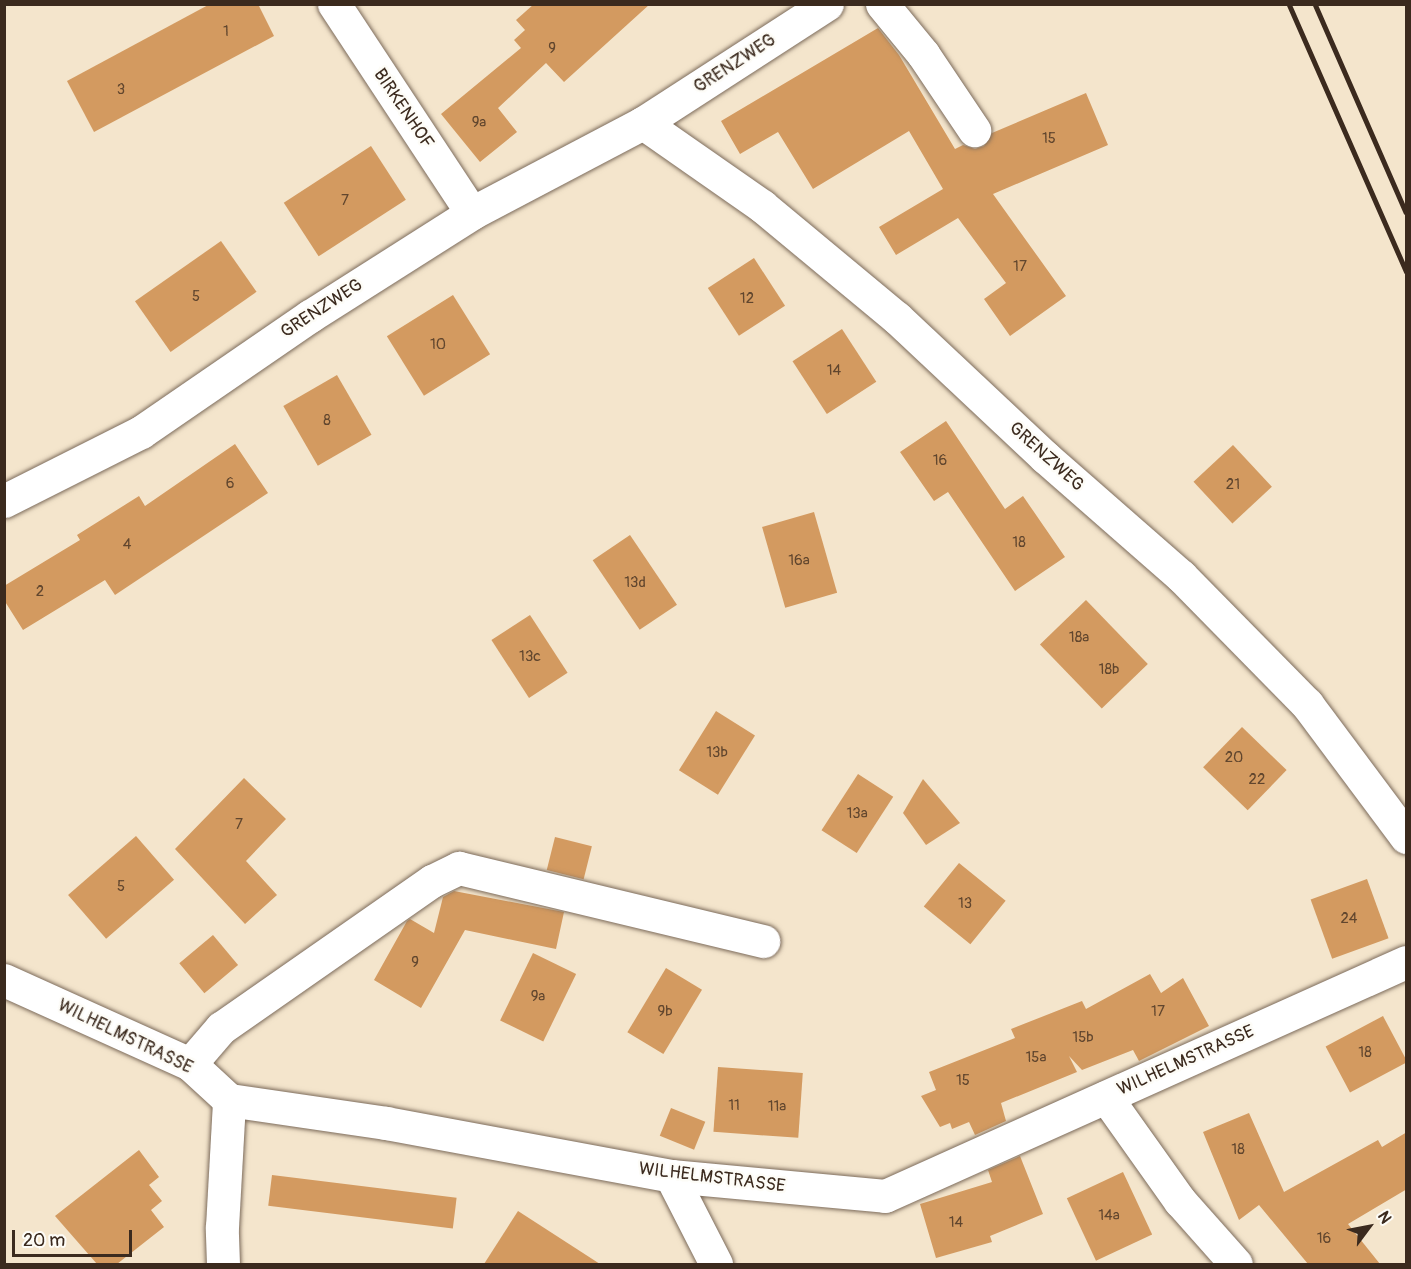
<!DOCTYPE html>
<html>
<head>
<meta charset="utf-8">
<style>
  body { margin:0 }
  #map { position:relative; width:1411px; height:1269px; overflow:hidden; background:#f4e5cc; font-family:Pangolin,sans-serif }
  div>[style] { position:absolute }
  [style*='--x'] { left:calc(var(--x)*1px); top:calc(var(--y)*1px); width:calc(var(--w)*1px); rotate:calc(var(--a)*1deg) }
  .building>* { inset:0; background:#d39a60; transform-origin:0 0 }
  .roads { filter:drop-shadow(0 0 2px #7c6b5b) drop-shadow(0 0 2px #7c6b5b) }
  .minor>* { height:33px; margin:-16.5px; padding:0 16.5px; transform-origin:16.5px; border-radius:16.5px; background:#fff }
  .rail>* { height:4.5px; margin:-2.25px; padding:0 2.25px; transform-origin:2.25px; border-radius:2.25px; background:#3b2a1e }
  span { translate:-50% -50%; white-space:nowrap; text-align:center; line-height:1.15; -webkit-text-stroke:5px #fdfcf7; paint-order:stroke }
  .number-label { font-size:15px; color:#61462e }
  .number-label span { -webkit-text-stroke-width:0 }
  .street-label { font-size:18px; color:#3b2a1e }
  .frame { position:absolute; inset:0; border:6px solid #3b2a1e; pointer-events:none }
  .north { position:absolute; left:1339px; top:1197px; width:60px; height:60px; -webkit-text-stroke:4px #fdfcf7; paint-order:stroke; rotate:58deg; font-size:16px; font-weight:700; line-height:24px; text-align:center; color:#3b2a1e }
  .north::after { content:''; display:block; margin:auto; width:21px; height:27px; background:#3b2a1e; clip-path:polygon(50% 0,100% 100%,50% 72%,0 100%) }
  .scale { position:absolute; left:12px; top:1230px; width:120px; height:27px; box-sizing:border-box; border:3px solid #3b2a1e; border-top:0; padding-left:8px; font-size:18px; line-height:21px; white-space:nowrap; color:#3b2a1e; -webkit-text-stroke:4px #fdfcf7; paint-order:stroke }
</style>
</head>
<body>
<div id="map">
  <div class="building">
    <i style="clip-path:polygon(210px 4px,258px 4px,274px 36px,94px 132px,67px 81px)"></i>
    <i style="clip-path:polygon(534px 4px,650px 4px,564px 82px,546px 63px,498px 108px,517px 132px,480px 162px,441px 114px,521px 48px,514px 40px,525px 30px,516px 20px)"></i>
    <i style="clip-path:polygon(878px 28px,899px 55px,955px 149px,963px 145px,975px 149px,984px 146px,992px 133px,1086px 93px,1108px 145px,993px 194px,1066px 296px,1010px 336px,984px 299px,1006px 283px,958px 218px,896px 255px,879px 227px,943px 189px,909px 131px,813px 189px,778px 132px,740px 154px,721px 121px)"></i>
    <i style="left:371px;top:146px;width:64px;height:104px;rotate:57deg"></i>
    <i style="left:221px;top:241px;width:62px;height:105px;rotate:55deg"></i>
    <i style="left:754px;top:258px;width:57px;height:55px;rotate:57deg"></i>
    <i style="left:453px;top:295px;width:70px;height:78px;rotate:58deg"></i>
    <i style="left:842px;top:329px;width:63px;height:59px;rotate:57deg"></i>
    <i style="left:337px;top:375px;width:69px;height:62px;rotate:60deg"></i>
    <i style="clip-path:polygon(946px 421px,1005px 509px,1023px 496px,1065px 557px,1015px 591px,948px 492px,934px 501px,900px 452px)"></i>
    <i style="clip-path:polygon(235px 444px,268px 493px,115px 595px,105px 580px,23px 630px,4px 600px,4px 586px,80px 540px,77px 535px,139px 496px,145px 506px)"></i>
    <i style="left:1233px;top:445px;width:57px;height:54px;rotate:47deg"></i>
    <i style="left:814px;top:512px;width:84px;height:54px;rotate:74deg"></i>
    <i style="left:630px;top:535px;width:84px;height:45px;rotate:56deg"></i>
    <i style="left:1086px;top:600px;width:89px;height:64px;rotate:46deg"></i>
    <i style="left:530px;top:615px;width:69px;height:46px;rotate:57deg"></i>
    <i style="left:716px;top:711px;width:46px;height:70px;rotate:32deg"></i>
    <i style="left:1242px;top:727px;width:62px;height:56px;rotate:44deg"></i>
    <i style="left:858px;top:774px;width:42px;height:67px;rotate:33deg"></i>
    <i style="clip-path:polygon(244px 778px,286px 819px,246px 861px,277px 895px,245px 924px,175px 849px)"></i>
    <i style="clip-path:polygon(923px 779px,960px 823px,926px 845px,903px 813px)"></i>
    <i style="left:136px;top:836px;width:58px;height:90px;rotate:49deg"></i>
    <i style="left:555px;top:837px;width:38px;height:34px;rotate:14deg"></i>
    <i style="left:959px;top:863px;width:60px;height:56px;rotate:39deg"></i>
    <i style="left:1367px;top:879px;width:63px;height:60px;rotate:70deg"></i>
    <i style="clip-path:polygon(454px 891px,564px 912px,556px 949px,465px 930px,421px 1008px,374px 980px,407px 921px,410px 919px,434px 933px,443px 897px)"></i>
    <i style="left:213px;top:935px;width:39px;height:44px;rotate:50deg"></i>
    <i style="left:533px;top:953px;width:48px;height:75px;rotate:26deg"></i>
    <i style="left:666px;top:968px;width:42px;height:75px;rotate:31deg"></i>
    <i style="clip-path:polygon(1150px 974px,1161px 993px,1183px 978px,1209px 1026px,1139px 1061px,1133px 1050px,1082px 1070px,1069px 1056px,1077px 1072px,1001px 1103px,1006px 1121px,975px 1135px,969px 1122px,952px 1129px,950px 1123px,940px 1127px,921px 1096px,936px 1090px,929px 1072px,1015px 1038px,1011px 1029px,1082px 1001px,1086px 1009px)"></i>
    <i style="left:1383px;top:1016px;width:52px;height:65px;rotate:62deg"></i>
    <i style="left:718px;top:1067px;width:85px;height:65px;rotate:4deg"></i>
    <i style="left:671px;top:1108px;width:37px;height:30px;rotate:22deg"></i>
    <i style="clip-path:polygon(1249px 1113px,1284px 1192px,1378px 1140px,1382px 1147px,1407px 1132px,1407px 1189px,1348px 1224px,1380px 1264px,1308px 1264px,1259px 1205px,1239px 1220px,1203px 1132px)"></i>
    <i style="clip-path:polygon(139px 1150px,159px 1177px,149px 1185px,162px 1201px,151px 1210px,164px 1227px,117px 1264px,97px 1264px,55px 1216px)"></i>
    <i style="clip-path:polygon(1020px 1156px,1043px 1214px,990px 1236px,992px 1242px,936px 1258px,920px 1204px,992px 1182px,988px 1170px)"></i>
    <i style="left:1123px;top:1172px;width:69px;height:62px;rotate:65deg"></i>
    <i style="left:272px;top:1175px;width:186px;height:31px;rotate:7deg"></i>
    <i style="clip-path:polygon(518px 1211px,600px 1264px,484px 1264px)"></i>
  </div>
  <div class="roads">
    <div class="minor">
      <i style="--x:334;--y:4;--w:250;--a:56.6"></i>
      <i style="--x:882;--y:4;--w:65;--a:50.6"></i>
      <i style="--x:923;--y:54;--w:92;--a:56.1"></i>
      <i style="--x:643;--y:123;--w:145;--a:34.9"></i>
      <i style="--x:762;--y:206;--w:175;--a:39.7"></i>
      <i style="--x:897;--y:318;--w:203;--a:43.2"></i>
      <i style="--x:1045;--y:457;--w:181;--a:41.2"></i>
      <i style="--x:1181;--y:576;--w:180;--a:45.5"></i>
      <i style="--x:1307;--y:704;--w:166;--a:53.3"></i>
      <i style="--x:4;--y:501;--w:153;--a:-26.7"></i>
      <i style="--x:141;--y:432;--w:205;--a:-34.5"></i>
      <i style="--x:310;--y:316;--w:192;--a:-32.4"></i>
      <i style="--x:472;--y:213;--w:193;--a:-27.8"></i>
      <i style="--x:643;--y:123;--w:219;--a:-32.9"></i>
      <i style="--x:4;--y:980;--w:204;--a:24.3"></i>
      <i style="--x:190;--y:1064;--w:53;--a:42.7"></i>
      <i style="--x:229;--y:1100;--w:159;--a:8.3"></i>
      <i style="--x:386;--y:1123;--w:290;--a:10.5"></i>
      <i style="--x:671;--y:1176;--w:215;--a:5.3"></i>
      <i style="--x:885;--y:1196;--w:571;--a:-24.19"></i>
      <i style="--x:190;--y:1064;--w:48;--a:-49.3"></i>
      <i style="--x:221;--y:1028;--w:257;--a:-34.9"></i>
      <i style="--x:432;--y:881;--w:30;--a:-26"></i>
      <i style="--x:459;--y:868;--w:313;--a:13.5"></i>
      <i style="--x:1106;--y:1097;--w:128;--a:54.6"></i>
      <i style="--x:1180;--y:1201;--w:84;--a:48.4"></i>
      <i style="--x:671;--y:1176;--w:99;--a:62.9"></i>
      <i style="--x:223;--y:1264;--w:37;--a:-92"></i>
      <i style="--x:222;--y:1227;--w:127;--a:-86.8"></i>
    </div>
  </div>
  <div class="rail">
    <i style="--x:1289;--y:4;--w:292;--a:66.3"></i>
    <i style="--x:1315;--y:4;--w:227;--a:66.4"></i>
  </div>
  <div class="number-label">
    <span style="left:226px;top:32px">1</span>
    <span style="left:552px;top:49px">9</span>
    <span style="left:121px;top:90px">3</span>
    <span style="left:479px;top:123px">9a</span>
    <span style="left:1049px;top:139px">15</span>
    <span style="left:345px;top:201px">7</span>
    <span style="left:1020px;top:267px">17</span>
    <span style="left:196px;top:297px">5</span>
    <span style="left:747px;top:299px">12</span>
    <span style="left:438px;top:345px">10</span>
    <span style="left:834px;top:371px">14</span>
    <span style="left:327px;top:421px">8</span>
    <span style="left:940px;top:461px">16</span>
    <span style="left:230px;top:484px">6</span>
    <span style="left:1233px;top:485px">21</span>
    <span style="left:1019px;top:543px">18</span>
    <span style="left:127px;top:545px">4</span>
    <span style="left:799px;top:561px">16a</span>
    <span style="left:635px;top:583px">13d</span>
    <span style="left:40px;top:592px">2</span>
    <span style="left:1079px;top:638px">18a</span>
    <span style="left:530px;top:657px">13c</span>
    <span style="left:1109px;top:670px">18b</span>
    <span style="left:717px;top:753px">13b</span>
    <span style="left:1234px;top:758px">20</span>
    <span style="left:1257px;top:780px">22</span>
    <span style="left:857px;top:814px">13a</span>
    <span style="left:239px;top:825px">7</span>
    <span style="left:121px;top:887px">5</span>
    <span style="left:965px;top:904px">13</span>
    <span style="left:1349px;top:919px">24</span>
    <span style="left:415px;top:963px">9</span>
    <span style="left:538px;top:997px">9a</span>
    <span style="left:665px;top:1012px">9b</span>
    <span style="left:1158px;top:1012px">17</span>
    <span style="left:1083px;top:1038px">15b</span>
    <span style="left:1365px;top:1053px">18</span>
    <span style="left:1036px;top:1058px">15a</span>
    <span style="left:963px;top:1081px">15</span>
    <span style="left:734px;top:1106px">11</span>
    <span style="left:777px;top:1107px">11a</span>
    <span style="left:1238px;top:1150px">18</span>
    <span style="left:1109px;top:1216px">14a</span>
    <span style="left:956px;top:1223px">14</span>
    <span style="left:1324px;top:1239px">16</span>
  </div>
  <div class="street-label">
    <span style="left:735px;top:64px;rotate:-33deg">GRENZWEG</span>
    <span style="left:403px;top:109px;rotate:56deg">BIRKENHOF</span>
    <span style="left:322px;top:309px;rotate:-33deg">GRENZWEG</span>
    <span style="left:1046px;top:457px;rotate:42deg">GRENZWEG</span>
    <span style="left:125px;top:1037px;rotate:26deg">WILHELMSTRASSE</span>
    <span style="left:1186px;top:1061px;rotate:-24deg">WILHELMSTRASSE</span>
    <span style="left:712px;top:1178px;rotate:7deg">WILHELMSTRASSE</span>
  </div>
  <div class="frame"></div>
  <div class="north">N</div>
  <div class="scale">20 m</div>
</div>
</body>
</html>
